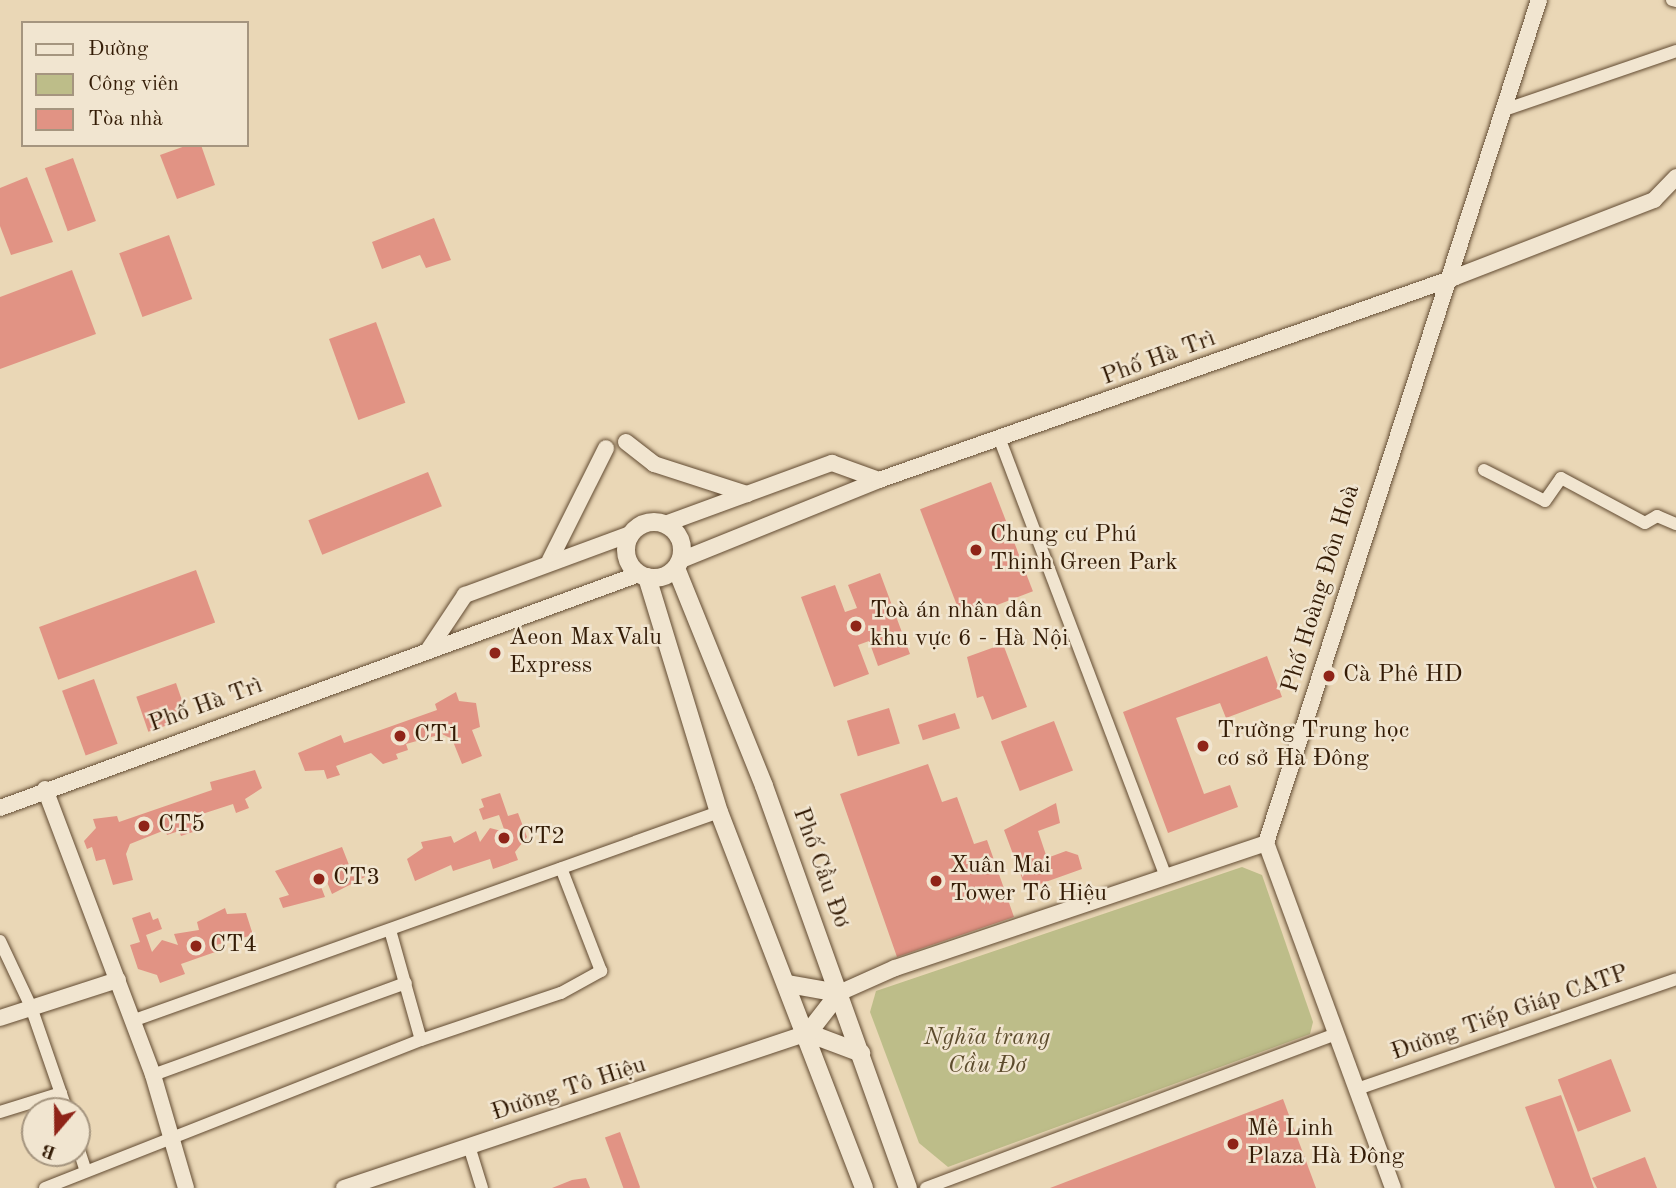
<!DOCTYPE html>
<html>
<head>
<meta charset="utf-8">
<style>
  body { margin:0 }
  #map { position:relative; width:1676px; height:1188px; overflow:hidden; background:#ead7b6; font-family:"Old Standard TT",serif }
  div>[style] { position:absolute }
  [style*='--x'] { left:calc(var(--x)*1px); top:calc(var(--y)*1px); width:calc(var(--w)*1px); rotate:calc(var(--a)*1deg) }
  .green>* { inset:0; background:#bdbd89 }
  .building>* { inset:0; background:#e19384; transform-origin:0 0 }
  .roads { filter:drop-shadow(0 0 2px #624b32) drop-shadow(0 0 2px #624b32) }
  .minor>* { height:12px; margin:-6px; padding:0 6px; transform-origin:6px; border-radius:6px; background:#f1e5d0 }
  .tertiary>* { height:16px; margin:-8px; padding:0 8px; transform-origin:8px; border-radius:8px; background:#f1e5d0 }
  .secondary>* { height:18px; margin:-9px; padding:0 9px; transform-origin:9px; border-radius:9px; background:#f1e5d0 }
  .secondary>.ring { margin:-9px; padding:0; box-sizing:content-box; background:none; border:18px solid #f1e5d0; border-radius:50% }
  .dots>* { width:19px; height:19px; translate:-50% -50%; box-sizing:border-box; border:4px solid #f1e5d0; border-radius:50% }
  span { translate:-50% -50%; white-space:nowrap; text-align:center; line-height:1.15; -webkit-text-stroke:5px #f1e5d0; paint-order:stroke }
  .street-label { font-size:24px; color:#341c06 }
  .poi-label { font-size:24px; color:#341c06 }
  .left { translate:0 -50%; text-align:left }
  .park-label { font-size:24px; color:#5d4c2d; font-style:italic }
  .legend { position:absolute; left:21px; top:21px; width:228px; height:126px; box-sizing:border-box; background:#f1e5d0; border:2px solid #a5957f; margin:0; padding:9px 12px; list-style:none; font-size:21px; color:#341c06 }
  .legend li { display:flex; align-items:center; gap:14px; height:35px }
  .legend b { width:35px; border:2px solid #a5957f }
  .north { position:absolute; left:21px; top:1097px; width:70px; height:70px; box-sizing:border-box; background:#f1e5d0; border:2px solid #a5957f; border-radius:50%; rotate:200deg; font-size:19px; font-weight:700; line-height:28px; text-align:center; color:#341c06 }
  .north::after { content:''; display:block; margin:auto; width:24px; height:32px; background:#8f2418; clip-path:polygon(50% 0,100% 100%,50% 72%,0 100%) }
</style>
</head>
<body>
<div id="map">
  <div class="green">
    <i style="clip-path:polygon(1242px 867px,1262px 875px,1313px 1022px,1310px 1034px,948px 1167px,919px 1143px,870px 1012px,876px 991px)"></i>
  </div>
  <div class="building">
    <i style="clip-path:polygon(188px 145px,201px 145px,215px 185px,177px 199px,160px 155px)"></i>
    <i style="left:73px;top:158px;width:67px;height:30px;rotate:70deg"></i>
    <i style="clip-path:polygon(27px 177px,53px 242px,11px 255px,0 226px,0 188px)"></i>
    <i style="clip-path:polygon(434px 218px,451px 260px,426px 268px,420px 255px,382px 269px,372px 242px)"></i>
    <i style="left:169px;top:235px;width:68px;height:53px;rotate:70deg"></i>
    <i style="clip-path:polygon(72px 270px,96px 334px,0 369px,0 297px)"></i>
    <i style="left:376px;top:322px;width:86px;height:50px;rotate:70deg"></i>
    <i style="left:428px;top:472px;width:37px;height:129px;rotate:68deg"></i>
    <i style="left:991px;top:482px;width:117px;height:76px;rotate:69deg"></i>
    <i style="left:196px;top:570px;width:56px;height:167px;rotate:70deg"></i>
    <i style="clip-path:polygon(880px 573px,910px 654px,878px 666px,869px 641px,858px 645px,869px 674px,834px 687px,801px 597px,835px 585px,845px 612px,857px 608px,848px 585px)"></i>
    <i style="clip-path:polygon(1003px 644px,1027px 707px,992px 720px,983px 696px,977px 698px,967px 657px)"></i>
    <i style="clip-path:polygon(1267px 656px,1282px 697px,1226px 718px,1220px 703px,1176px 718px,1204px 794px,1230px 785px,1238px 807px,1168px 833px,1123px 712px)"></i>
    <i style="left:94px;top:679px;width:69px;height:34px;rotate:70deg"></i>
    <i style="left:176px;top:683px;width:37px;height:42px;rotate:71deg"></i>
    <i style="clip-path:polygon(456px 692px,459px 701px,476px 703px,480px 727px,472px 730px,482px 756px,462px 764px,452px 739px,442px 734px,406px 744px,408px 750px,396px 754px,398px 759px,383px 764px,371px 753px,336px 766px,340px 775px,327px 779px,324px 770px,305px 771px,298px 753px,341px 735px,344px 743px,437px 710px,435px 704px)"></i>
    <i style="left:889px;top:708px;width:37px;height:44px;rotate:73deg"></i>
    <i style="left:955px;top:713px;width:16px;height:39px;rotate:72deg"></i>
    <i style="left:1054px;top:721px;width:53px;height:57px;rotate:69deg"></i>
    <i style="clip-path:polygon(928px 764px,942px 802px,957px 797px,974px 844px,987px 840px,1014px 917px,897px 957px,840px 794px)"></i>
    <i style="clip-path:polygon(255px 770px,262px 788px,245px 799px,249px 808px,236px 813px,233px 804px,199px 815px,196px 831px,181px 836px,179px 831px,167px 835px,165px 830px,130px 844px,126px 854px,133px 880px,113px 885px,105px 859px,96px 861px,92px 847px,87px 849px,84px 841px,96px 828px,93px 819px,117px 816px,119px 822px,212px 790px,210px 782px)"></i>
    <i style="clip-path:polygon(500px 793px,508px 816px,518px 813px,527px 837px,515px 852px,518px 860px,493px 869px,490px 859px,453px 871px,451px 865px,415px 881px,407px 859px,423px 848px,421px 842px,451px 836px,454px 843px,476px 831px,480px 842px,490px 828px,505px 832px,499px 815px,483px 820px,479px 809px,484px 807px,481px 799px)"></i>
    <i style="clip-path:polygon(1056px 803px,1060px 823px,1038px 831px,1047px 858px,1066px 851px,1078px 855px,1082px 869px,1026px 889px,1004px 830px)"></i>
    <i style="clip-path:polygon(342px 847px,351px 870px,361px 867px,365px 877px,332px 894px,327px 882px,320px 884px,325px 897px,283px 908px,279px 898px,289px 895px,275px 871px)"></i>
    <i style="clip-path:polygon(225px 908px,227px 914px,246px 913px,253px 935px,216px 945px,218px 951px,181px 964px,185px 974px,160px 983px,157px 975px,138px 969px,130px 945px,140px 942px,132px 918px,150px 912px,153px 920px,158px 918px,162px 929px,146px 935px,152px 952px,162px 940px,178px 945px,174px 934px,199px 930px,197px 922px)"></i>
    <i style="left:1611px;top:1059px;width:56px;height:57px;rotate:69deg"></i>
    <i style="clip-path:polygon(1561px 1095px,1594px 1188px,1555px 1188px,1525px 1107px)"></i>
    <i style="clip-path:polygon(1283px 1099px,1316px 1188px,1050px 1188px)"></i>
    <i style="left:620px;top:1132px;width:59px;height:16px;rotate:70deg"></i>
    <i style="clip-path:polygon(1645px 1157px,1657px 1188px,1597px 1188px,1592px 1178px)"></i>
    <i style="clip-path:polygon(586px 1178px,590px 1188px,552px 1188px,572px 1180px)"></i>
  </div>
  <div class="roads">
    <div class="minor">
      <i style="--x:1672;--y:0;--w:4;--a:14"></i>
      <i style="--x:1507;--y:109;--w:179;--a:-18.9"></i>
      <i style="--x:1000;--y:440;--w:467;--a:69.2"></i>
      <i style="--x:1484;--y:470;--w:68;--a:26.9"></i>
      <i style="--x:1545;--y:501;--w:28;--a:-55"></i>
      <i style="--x:1561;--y:478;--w:95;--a:28.2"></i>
      <i style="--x:1645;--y:523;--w:14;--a:-30"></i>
      <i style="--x:1657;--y:516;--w:21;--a:23"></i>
      <i style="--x:390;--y:930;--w:114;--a:74.3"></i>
      <i style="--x:0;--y:941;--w:73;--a:64.8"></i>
      <i style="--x:31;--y:1007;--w:110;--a:70.9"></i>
      <i style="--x:132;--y:1021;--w:623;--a:-19.6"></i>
      <i style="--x:153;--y:1075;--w:269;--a:-20"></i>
      <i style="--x:1357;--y:1089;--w:337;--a:-19"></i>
      <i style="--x:0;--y:1112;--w:64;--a:-17.3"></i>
      <i style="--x:77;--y:1144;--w:28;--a:72"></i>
      <i style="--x:469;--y:1146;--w:44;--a:72.8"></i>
      <i style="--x:45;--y:1188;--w:404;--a:-21.5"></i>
      <i style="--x:421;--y:1040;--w:148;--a:-18.6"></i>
      <i style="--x:561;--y:993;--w:46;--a:-28.8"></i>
      <i style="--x:601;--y:971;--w:110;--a:-111.2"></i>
      <i style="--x:926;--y:1188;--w:438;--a:-20.6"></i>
    </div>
    <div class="tertiary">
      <i style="--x:626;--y:442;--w:36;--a:38"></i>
      <i style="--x:654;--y:464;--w:98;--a:17.9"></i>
      <i style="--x:665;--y:524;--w:178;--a:-20.1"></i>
      <i style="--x:832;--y:463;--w:50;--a:19.9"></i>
      <i style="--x:550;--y:560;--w:125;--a:-63.4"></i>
      <i style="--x:681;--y:560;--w:214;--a:-22"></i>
      <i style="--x:879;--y:480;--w:609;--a:-19.39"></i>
      <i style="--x:1453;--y:278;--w:216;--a:-21.2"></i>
      <i style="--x:1654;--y:200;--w:32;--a:-46"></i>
      <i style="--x:429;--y:649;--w:65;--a:-56.3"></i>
      <i style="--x:465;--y:595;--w:176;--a:-20.3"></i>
      <i style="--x:45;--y:789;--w:306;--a:69.3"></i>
      <i style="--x:153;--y:1075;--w:118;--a:73.7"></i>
      <i style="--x:0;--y:808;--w:680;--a:-20.11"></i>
      <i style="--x:839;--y:993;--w:61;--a:-24.1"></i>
      <i style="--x:895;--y:968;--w:391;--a:-18.6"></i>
      <i style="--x:0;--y:1018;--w:124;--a:-17.9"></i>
      <i style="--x:344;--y:1188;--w:489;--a:-18.5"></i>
      <i style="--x:1393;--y:1188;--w:368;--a:-110.2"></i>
      <i style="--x:1266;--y:843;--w:886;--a:-72.06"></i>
    </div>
    <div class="secondary">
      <i class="ring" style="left:626px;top:522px;width:38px;height:38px"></i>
      <i style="--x:676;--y:568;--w:235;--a:68"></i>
      <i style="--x:764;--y:786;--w:427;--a:70.3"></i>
      <i style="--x:647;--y:577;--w:246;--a:73"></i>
      <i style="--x:719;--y:812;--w:403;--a:68.9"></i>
      <i style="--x:788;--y:984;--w:52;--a:10"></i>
      <i style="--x:808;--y:1033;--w:57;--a:20.7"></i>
      <i style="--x:808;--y:1033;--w:51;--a:-52.2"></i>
    </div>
  </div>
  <div class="dots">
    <i style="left:976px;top:550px;background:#8f2418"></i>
    <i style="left:856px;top:626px;background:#8f2418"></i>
    <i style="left:495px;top:653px;background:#8f2418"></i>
    <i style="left:1329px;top:676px;background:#8f2418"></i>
    <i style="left:400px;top:736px;background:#8f2418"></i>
    <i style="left:1203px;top:746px;background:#8f2418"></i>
    <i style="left:144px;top:826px;background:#8f2418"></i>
    <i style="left:504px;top:838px;background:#8f2418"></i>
    <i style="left:319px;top:879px;background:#8f2418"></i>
    <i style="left:936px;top:881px;background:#8f2418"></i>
    <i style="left:196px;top:946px;background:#8f2418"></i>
    <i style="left:1233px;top:1144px;background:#8f2418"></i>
  </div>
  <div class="street-label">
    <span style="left:1159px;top:359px;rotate:-20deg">Phố Hà Trì</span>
    <span style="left:1322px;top:589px;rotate:-73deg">Phố Hoàng Đôn Hoà</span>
    <span style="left:206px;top:706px;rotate:-20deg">Phố Hà Trì</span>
    <span style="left:820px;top:868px;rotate:70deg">Phố Cầu Đơ</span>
    <span style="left:1510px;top:1014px;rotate:-19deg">Đường Tiếp Giáp CATP</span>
    <span style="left:569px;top:1090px;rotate:-18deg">Đường Tô Hiệu</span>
  </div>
  <div class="poi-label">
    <span class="left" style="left:990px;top:550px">Chung cư Phú<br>Thịnh Green Park</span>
    <span class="left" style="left:870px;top:626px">Toà án nhân dân<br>khu vực 6 - Hà Nội</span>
    <span class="left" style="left:509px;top:653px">Aeon MaxValu<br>Express</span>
    <span class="left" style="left:1343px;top:676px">Cà Phê HD</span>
    <span class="left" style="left:1217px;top:746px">Trường Trung học<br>cơ sở Hà Đông</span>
    <span class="left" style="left:414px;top:736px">CT1</span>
    <span class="left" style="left:158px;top:826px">CT5</span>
    <span class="left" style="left:518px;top:838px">CT2</span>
    <span class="left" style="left:950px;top:881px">Xuân Mai<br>Tower Tô Hiệu</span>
    <span class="left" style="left:333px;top:879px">CT3</span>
    <span class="left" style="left:210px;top:946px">CT4</span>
    <span class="left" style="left:1247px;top:1144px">Mê Linh<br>Plaza Hà Đông</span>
  </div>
  <div class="park-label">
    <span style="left:987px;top:1053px">Nghĩa trang<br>Cầu Đơ</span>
  </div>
  <ul class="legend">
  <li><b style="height:9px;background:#f1e5d0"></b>Đường</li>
  <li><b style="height:19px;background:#bdbd89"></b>Công viên</li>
  <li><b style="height:19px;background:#e19384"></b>Tòa nhà</li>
  </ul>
  <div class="north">B</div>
</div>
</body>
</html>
